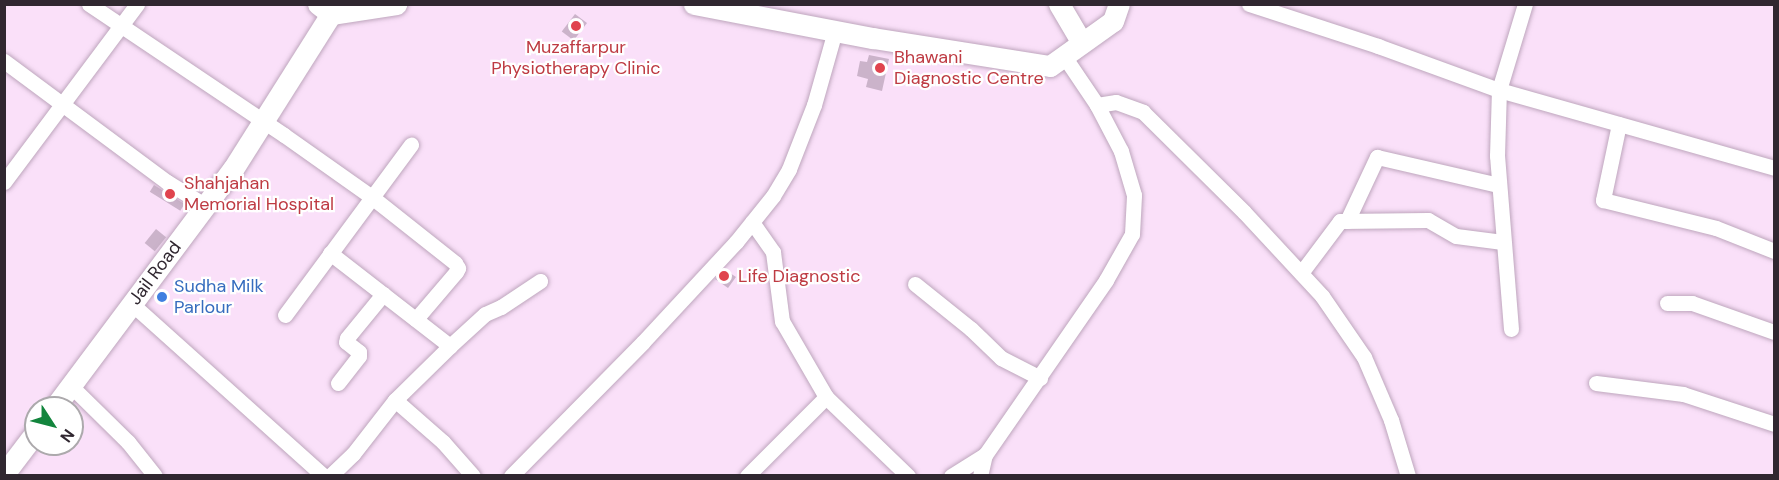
<!DOCTYPE html>
<html>
<head>
<meta charset="utf-8">
<style>
  body { margin:0 }
  #map { position:relative; width:1779px; height:480px; overflow:hidden; background:#fae0f9; font-family:"DM Sans",sans-serif }
  div>[style] { position:absolute }
  [style*='--x'] { left:calc(var(--x)*1px); top:calc(var(--y)*1px); width:calc(var(--w)*1px); rotate:calc(var(--a)*1deg) }
  .building>* { inset:0; background:#cbb3ca; transform-origin:0 0 }
  .roads { filter:drop-shadow(0 0 2px #bea6bd) drop-shadow(0 0 2px #bea6bd) }
  .street>* { height:15px; margin:-7.5px; padding:0 7.5px; transform-origin:7.5px; border-radius:7.5px; background:#fff }
  .secondary>* { height:21px; margin:-10.5px; padding:0 10.5px; transform-origin:10.5px; border-radius:10.5px; background:#fff }
  .dots>* { width:16px; height:16px; translate:-50% -50%; box-sizing:border-box; border:3px solid #fff; border-radius:50% }
  span { translate:-50% -50%; white-space:nowrap; text-align:center; line-height:1.15; -webkit-text-stroke:4.5px #fff; paint-order:stroke }
  .health-label { font-size:18px; color:#be3a42 }
  .left { translate:0 -50%; text-align:left }
  .street-label { font-size:18px; color:#302730 }
  .shop-label { font-size:18px; color:#366cbe }
  .frame { position:absolute; inset:0; border:6px solid #302730; pointer-events:none }
  .north { position:absolute; left:24px; top:396px; width:60px; height:60px; box-sizing:border-box; background:#fff; border:2px solid #aca9ac; border-radius:50%; rotate:126deg; font-size:16px; font-weight:700; line-height:24px; text-align:center; color:#302730 }
  .north::after { content:''; display:block; margin:auto; width:21px; height:27px; background:#13853d; clip-path:polygon(50% 0,100% 100%,50% 72%,0 100%) }
</style>
</head>
<body>
<div id="map">
  <div class="building">
    <i style="left:575px;top:14px;width:15px;height:22px;rotate:37deg"></i>
    <i style="clip-path:polygon(869px 55px,889px 59px,882px 91px,866px 87px,868px 79px,857px 76px,860px 61px,867px 62px)"></i>
    <i style="left:154px;top:185px;width:36px;height:8px;rotate:32deg"></i>
    <i style="left:156px;top:229px;width:13px;height:18px;rotate:39deg"></i>
    <i style="clip-path:polygon(724px 269px,736px 277px,728px 288px,715px 279px)"></i>
  </div>
  <div class="roads">
    <div class="street">
      <i style="--x:89;--y:4;--w:235;--a:33.9"></i>
      <i style="--x:284;--y:135;--w:109;--a:35.3"></i>
      <i style="--x:373;--y:198;--w:105;--a:38.4"></i>
      <i style="--x:455;--y:263;--w:6;--a:59"></i>
      <i style="--x:458;--y:268;--w:4;--a:117"></i>
      <i style="--x:456;--y:272;--w:62;--a:130.4"></i>
      <i style="--x:1249;--y:4;--w:136;--a:18"></i>
      <i style="--x:1378;--y:46;--w:129;--a:20"></i>
      <i style="--x:1499;--y:90;--w:286;--a:15.8"></i>
      <i style="--x:4;--y:61;--w:203;--a:36.6"></i>
      <i style="--x:167;--y:182;--w:46;--a:31.6"></i>
      <i style="--x:1097;--y:105;--w:19;--a:-9"></i>
      <i style="--x:1116;--y:102;--w:29;--a:20"></i>
      <i style="--x:1143;--y:112;--w:142;--a:44.7"></i>
      <i style="--x:1244;--y:212;--w:115;--a:47.1"></i>
      <i style="--x:1322;--y:296;--w:74;--a:55.5"></i>
      <i style="--x:1364;--y:357;--w:69;--a:66.8"></i>
      <i style="--x:1391;--y:420;--w:59;--a:73.1"></i>
      <i style="--x:1619;--y:124;--w:78;--a:101.9"></i>
      <i style="--x:1603;--y:200;--w:116;--a:13.9"></i>
      <i style="--x:1716;--y:228;--w:62;--a:21.6"></i>
      <i style="--x:4;--y:182;--w:222;--a:-53.2"></i>
      <i style="--x:1347;--y:221;--w:71;--a:-64.9"></i>
      <i style="--x:1377;--y:157;--w:124;--a:13"></i>
      <i style="--x:752;--y:222;--w:37;--a:55"></i>
      <i style="--x:773;--y:252;--w:70;--a:82.6"></i>
      <i style="--x:782;--y:321;--w:88;--a:59.9"></i>
      <i style="--x:826;--y:397;--w:114;--a:43.9"></i>
      <i style="--x:330;--y:253;--w:152;--a:37.8"></i>
      <i style="--x:1301;--y:273;--w:65;--a:-53.1"></i>
      <i style="--x:1340;--y:221;--w:88;--a:-0.7"></i>
      <i style="--x:1428;--y:220;--w:32;--a:30"></i>
      <i style="--x:1456;--y:236;--w:47;--a:7.3"></i>
      <i style="--x:915;--y:284;--w:72;--a:38.8"></i>
      <i style="--x:971;--y:329;--w:42;--a:44"></i>
      <i style="--x:1001;--y:358;--w:44;--a:27.1"></i>
      <i style="--x:1667;--y:303;--w:25;--a:0"></i>
      <i style="--x:1692;--y:303;--w:87;--a:19.5"></i>
      <i style="--x:132;--y:304;--w:258;--a:41.9"></i>
      <i style="--x:285;--y:315;--w:212;--a:-53.5"></i>
      <i style="--x:1511;--y:329;--w:174;--a:-94.6"></i>
      <i style="--x:1497;--y:156;--w:66;--a:-88.3"></i>
      <i style="--x:1499;--y:90;--w:90;--a:-73.2"></i>
      <i style="--x:338;--y:383;--w:34;--a:-52"></i>
      <i style="--x:359;--y:356;--w:4;--a:-90"></i>
      <i style="--x:359;--y:352;--w:16;--a:-142"></i>
      <i style="--x:346;--y:342;--w:4;--a:-76"></i>
      <i style="--x:347;--y:338;--w:57;--a:-50.7"></i>
      <i style="--x:1596;--y:383;--w:88;--a:7.2"></i>
      <i style="--x:1683;--y:394;--w:96;--a:18.2"></i>
      <i style="--x:71;--y:386;--w:80;--a:44.5"></i>
      <i style="--x:128;--y:442;--w:43;--a:51.5"></i>
      <i style="--x:395;--y:400;--w:64;--a:41.2"></i>
      <i style="--x:443;--y:442;--w:45;--a:48.6"></i>
      <i style="--x:330;--y:476;--w:32;--a:-44"></i>
      <i style="--x:353;--y:454;--w:68;--a:-52.1"></i>
      <i style="--x:395;--y:400;--w:77;--a:-44.5"></i>
      <i style="--x:450;--y:346;--w:47;--a:-42.4"></i>
      <i style="--x:485;--y:314;--w:17;--a:-24"></i>
      <i style="--x:501;--y:307;--w:47;--a:-33.7"></i>
      <i style="--x:511;--y:476;--w:188;--a:-45.4"></i>
      <i style="--x:643;--y:342;--w:137;--a:-47.1"></i>
      <i style="--x:736;--y:242;--w:59;--a:-51.2"></i>
      <i style="--x:773;--y:196;--w:31;--a:-59"></i>
      <i style="--x:789;--y:169;--w:69;--a:-68.7"></i>
      <i style="--x:814;--y:105;--w:77;--a:-74.2"></i>
      <i style="--x:747;--y:476;--w:112;--a:-45"></i>
      <i style="--x:951;--y:476;--w:40;--a:-32"></i>
      <i style="--x:980;--y:476;--w:22;--a:-77"></i>
      <i style="--x:985;--y:455;--w:213;--a:-55.3"></i>
      <i style="--x:1106;--y:280;--w:53;--a:-60.5"></i>
      <i style="--x:1132;--y:234;--w:39;--a:-87"></i>
      <i style="--x:1134;--y:195;--w:46;--a:-106.5"></i>
      <i style="--x:1121;--y:151;--w:52;--a:-117.6"></i>
      <i style="--x:1097;--y:105;--w:59;--a:-124"></i>
    </div>
    <div class="secondary">
      <i style="--x:318;--y:4;--w:16;--a:38"></i>
      <i style="--x:331;--y:14;--w:66;--a:-8.7"></i>
      <i style="--x:694;--y:4;--w:182;--a:10.8"></i>
      <i style="--x:873;--y:38;--w:179;--a:9"></i>
      <i style="--x:1050;--y:66;--w:77;--a:-35.5"></i>
      <i style="--x:1113;--y:21;--w:18;--a:-71"></i>
      <i style="--x:1059;--y:4;--w:45;--a:59.5"></i>
      <i style="--x:54;--y:408;--w:299;--a:-53.2"></i>
      <i style="--x:233;--y:169;--w:183;--a:-57.7"></i>
      <i style="--x:4;--y:474;--w:53;--a:-52.7"></i>
    </div>
  </div>
  <div class="dots">
    <i style="left:576px;top:26px;background:#e0444e"></i>
    <i style="left:880px;top:68px;background:#e0444e"></i>
    <i style="left:170px;top:194px;background:#e0444e"></i>
    <i style="left:724px;top:276px;background:#e0444e"></i>
    <i style="left:162px;top:297px;background:#3f7fe0"></i>
  </div>
  <div class="health-label">
    <span style="left:576px;top:58px">Muzaffarpur<br>Physiotherapy Clinic</span>
    <span class="left" style="left:894px;top:68px">Bhawani<br>Diagnostic Centre</span>
    <span class="left" style="left:184px;top:194px">Shahjahan<br>Memorial Hospital</span>
    <span class="left" style="left:738px;top:276px">Life Diagnostic</span>
  </div>
  <div class="street-label">
    <span style="left:155px;top:273px;rotate:-53deg">Jail Road</span>
  </div>
  <div class="shop-label">
    <span class="left" style="left:174px;top:297px">Sudha Milk<br>Parlour</span>
  </div>
  <div class="frame"></div>
  <div class="north">N</div>
</div>
</body>
</html>
